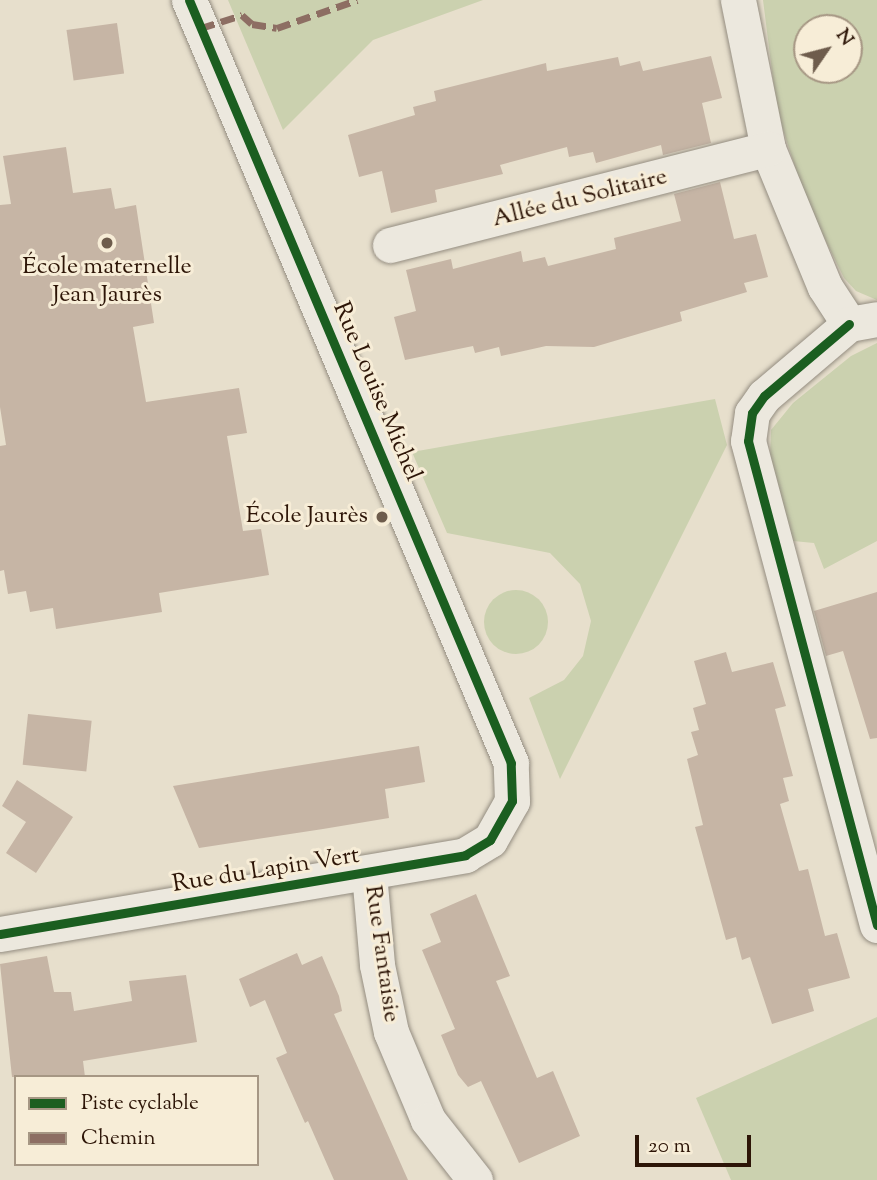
<!DOCTYPE html>
<html>
<head>
<meta charset="utf-8">
<style>
  body { margin:0 }
  #map { position:relative; width:877px; height:1180px; overflow:hidden; background:#e7dfcc; font-family:"Sorts Mill Goudy",serif }
  div>[style] { position:absolute }
  [style*='--x'] { left:calc(var(--x)*1px); top:calc(var(--y)*1px); width:calc(var(--w)*1px); rotate:calc(var(--a)*1deg) }
  .green>* { inset:0; background:#cbd1af }
  .round { border-radius:50% }
  .building>* { inset:0; background:#c6b5a5; transform-origin:0 0 }
  .roads { filter:drop-shadow(0 0 2px #948d81) drop-shadow(0 0 2px #948d81) }
  .street>* { height:35px; margin:-17.5px; padding:0 17.5px; transform-origin:17.5px; border-radius:17.5px; background:#ece8de }
  .quiet>* { height:7px; margin-top:-3.5px; transform-origin:0; background:repeating-linear-gradient(90deg,#8d6e63 0 14px,transparent 0 21px) }
  .cycleway>* { height:9px; margin:-4.5px; padding:0 4.5px; transform-origin:4.5px; border-radius:4.5px; background:#1b5e20 }
  .dots>* { width:19px; height:19px; translate:-50% -50%; box-sizing:border-box; border:4px solid #f7edd7; border-radius:50% }
  span { translate:-50% -50%; white-space:nowrap; text-align:center; line-height:1.15; -webkit-text-stroke:6px #f7edd7; paint-order:stroke }
  .street-label { font-size:24px; color:#2d1507 }
  .poi-label { font-size:24px; color:#2d1507 }
  .right { translate:-100% -50%; text-align:right }
  .legend { position:absolute; left:14px; top:1075px; width:245px; height:91px; box-sizing:border-box; background:#f7edd7; border:2px solid #a69784; margin:0; padding:9px 12px; list-style:none; font-size:21px; color:#2d1507 }
  .legend li { display:flex; align-items:center; gap:14px; height:35px }
  .legend b { width:35px; border:2px solid #a69784 }
  .north { position:absolute; left:793px; top:14px; width:70px; height:70px; box-sizing:border-box; background:#f7edd7; border:2px solid #a69784; border-radius:50%; rotate:55deg; font-size:19px; font-weight:700; line-height:28px; text-align:center; color:#2d1507 }
  .north::after { content:''; display:block; margin:auto; width:24px; height:32px; background:#6e5c4c; clip-path:polygon(50% 0,100% 100%,50% 72%,0 100%) }
  .scale { position:absolute; left:635px; top:1135px; width:116px; height:32px; box-sizing:border-box; border:4px solid #2d1507; border-top:0; padding-left:9px; font-size:21px; line-height:24px; white-space:nowrap; color:#2d1507; -webkit-text-stroke:5px #f7edd7; paint-order:stroke }
</style>
</head>
<body>
<div id="map">
  <div class="green">
    <i style="clip-path:polygon(228px 0,483px 0,373px 40px,283px 130px)"></i>
    <i style="clip-path:polygon(evenodd,763px 0,877px 0,877px 300px,856px 291px,844px 278px,806px 201px,777px 111px,763px 0,807px 28px,849px 28px,849px 70px,807px 70px,807px 28px)"></i>
    <i style="clip-path:polygon(877px 343px,877px 541px,824px 569px,814px 543px,793px 541px,770px 458px,771px 430px,793px 403px,851px 356px)"></i>
    <i style="clip-path:polygon(715px 399px,727px 445px,560px 779px,529px 698px,564px 680px,583px 656px,591px 621px,580px 584px,550px 553px,447px 533px,412px 452px)"></i>
    <i class="round" style="left:484px;top:590px;width:64px;height:64px"></i>
    <i style="clip-path:polygon(877px 1017px,877px 1180px,731px 1180px,696px 1098px)"></i>
  </div>
  <div class="building">
    <i style="left:117px;top:23px;width:51px;height:51px;rotate:82deg"></i>
    <i style="clip-path:polygon(711px 56px,722px 98px,702px 103px,711px 143px,663px 155px,661px 145px,596px 163px,593px 152px,569px 157px,567px 147px,500px 165px,503px 174px,435px 190px,437px 202px,391px 213px,382px 171px,359px 177px,348px 135px,415px 115px,413px 107px,436px 101px,434px 91px,546px 63px,547px 71px,618px 57px,620px 66px,640px 61px,643px 71px)"></i>
    <i style="clip-path:polygon(66px 147px,73px 193px,111px 188px,115px 209px,136px 205px,154px 323px,133px 327px,146px 402px,239px 388px,247px 433px,227px 436px,243px 531px,261px 529px,269px 575px,159px 593px,162px 612px,56px 629px,53px 608px,30px 612px,26px 591px,8px 594px,4px 570px,0 571px,0 446px,6px 445px,0 407px,0 205px,11px 204px,3px 156px)"></i>
    <i style="clip-path:polygon(720px 182px,734px 239px,756px 234px,768px 277px,744px 283px,747px 292px,680px 312px,682px 321px,594px 347px,546px 346px,501px 356px,499px 347px,475px 353px,473px 346px,405px 360px,394px 317px,416px 311px,406px 270px,451px 259px,453px 269px,521px 251px,523px 262px,545px 257px,548px 266px,616px 249px,614px 238px,681px 221px,674px 194px)"></i>
    <i style="clip-path:polygon(877px 592px,877px 738px,870px 739px,843px 651px,826px 656px,814px 611px)"></i>
    <i style="clip-path:polygon(726px 652px,732px 672px,773px 662px,786px 706px,775px 709px,793px 776px,783px 778px,789px 801px,780px 804px,799px 871px,808px 869px,825px 936px,837px 933px,850px 978px,808px 989px,814px 1011px,772px 1024px,750px 957px,742px 960px,736px 937px,726px 940px,695px 827px,703px 825px,687px 759px,698px 755px,691px 732px,699px 730px,693px 708px,706px 704px,694px 661px)"></i>
    <i style="left:28px;top:714px;width:64px;height:51px;rotate:6deg"></i>
    <i style="clip-path:polygon(419px 746px,425px 782px,385px 789px,389px 818px,323px 829px,199px 848px,173px 786px)"></i>
    <i style="clip-path:polygon(17px 780px,73px 817px,36px 873px,6px 853px,26px 822px,2px 806px)"></i>
    <i style="clip-path:polygon(476px 894px,510px 976px,496px 981px,537px 1078px,553px 1071px,580px 1136px,519px 1163px,481px 1081px,468px 1087px,458px 1075px,441px 1035px,455px 1029px,422px 950px,441px 942px,430px 914px)"></i>
    <i style="clip-path:polygon(297px 953px,302px 965px,322px 956px,339px 996px,342px 1011px,334px 1014px,408px 1180px,334px 1180px,308px 1121px,305px 1123px,276px 1058px,287px 1053px,265px 1000px,250px 1007px,239px 979px)"></i>
    <i style="clip-path:polygon(47px 956px,54px 992px,71px 992px,74px 1011px,132px 1001px,129px 981px,186px 975px,197px 1042px,83px 1061px,85px 1077px,12px 1077px,0 964px)"></i>
  </div>
  <div class="roads">
    <div class="street">
      <i style="--x:738;--y:0;--w:152;--a:78.6"></i>
      <i style="--x:768;--y:149;--w:149;--a:67.6"></i>
      <i style="--x:825;--y:287;--w:44;--a:57"></i>
      <i style="--x:849;--y:324;--w:28;--a:-10"></i>
      <i style="--x:390;--y:245;--w:390;--a:-14.3"></i>
      <i style="--x:849;--y:324;--w:111;--a:139.7"></i>
      <i style="--x:764;--y:396;--w:21;--a:125"></i>
      <i style="--x:752;--y:413;--w:28;--a:98"></i>
      <i style="--x:748;--y:441;--w:501;--a:75.08"></i>
      <i style="--x:369;--y:873;--w:92;--a:85"></i>
      <i style="--x:377;--y:965;--w:68;--a:78.2"></i>
      <i style="--x:391;--y:1032;--w:95;--a:67.2"></i>
      <i style="--x:428;--y:1120;--w:76;--a:51.9"></i>
      <i style="--x:0;--y:934;--w:472;--a:-9.6"></i>
      <i style="--x:465;--y:855;--w:29;--a:-31"></i>
      <i style="--x:490;--y:840;--w:45;--a:-60.6"></i>
      <i style="--x:512;--y:801;--w:38;--a:-92"></i>
      <i style="--x:511;--y:763;--w:828;--a:-112.88"></i>
    </div>
  </div>
  <div class="quiet">
    <i style="--x:201;--y:28;--w:43;--a:-17.6"></i>
    <i style="--x:242;--y:15;--w:13;--a:42"></i>
    <i style="--x:252;--y:24;--w:25;--a:9"></i>
    <i style="--x:277;--y:28;--w:85;--a:-19.3"></i>
  </div>
  <div class="cycleway">
    <i style="--x:849;--y:324;--w:111;--a:139.7"></i>
    <i style="--x:764;--y:396;--w:21;--a:125"></i>
    <i style="--x:752;--y:413;--w:28;--a:98"></i>
    <i style="--x:748;--y:441;--w:501;--a:75.08"></i>
    <i style="--x:0;--y:934;--w:472;--a:-9.6"></i>
    <i style="--x:465;--y:855;--w:29;--a:-31"></i>
    <i style="--x:490;--y:840;--w:45;--a:-60.6"></i>
    <i style="--x:512;--y:801;--w:38;--a:-92"></i>
    <i style="--x:511;--y:763;--w:828;--a:-112.88"></i>
  </div>
  <div class="dots">
    <i style="left:107px;top:243px;background:#6e5c4c"></i>
    <i style="left:382px;top:517px;background:#6e5c4c"></i>
  </div>
  <div class="street-label">
    <span style="left:580px;top:199px;rotate:-14deg">Allée du Solitaire</span>
    <span style="left:376px;top:392px;rotate:67deg">Rue Louise Michel</span>
    <span style="left:266px;top:871px;rotate:-9deg">Rue du Lapin Vert</span>
    <span style="left:381px;top:954px;rotate:82deg">Rue Fantaisie</span>
  </div>
  <div class="poi-label">
    <span style="left:107px;top:282px">École maternelle<br>Jean Jaurès</span>
    <span class="right" style="left:368px;top:517px">École Jaurès</span>
  </div>
  <ul class="legend">
  <li><b style="height:9px;background:#1b5e20"></b>Piste cyclable</li>
  <li><b style="height:9px;background:#8d6e63"></b>Chemin</li>
  </ul>
  <div class="north">N</div>
  <div class="scale">20 m</div>
</div>
</body>
</html>
